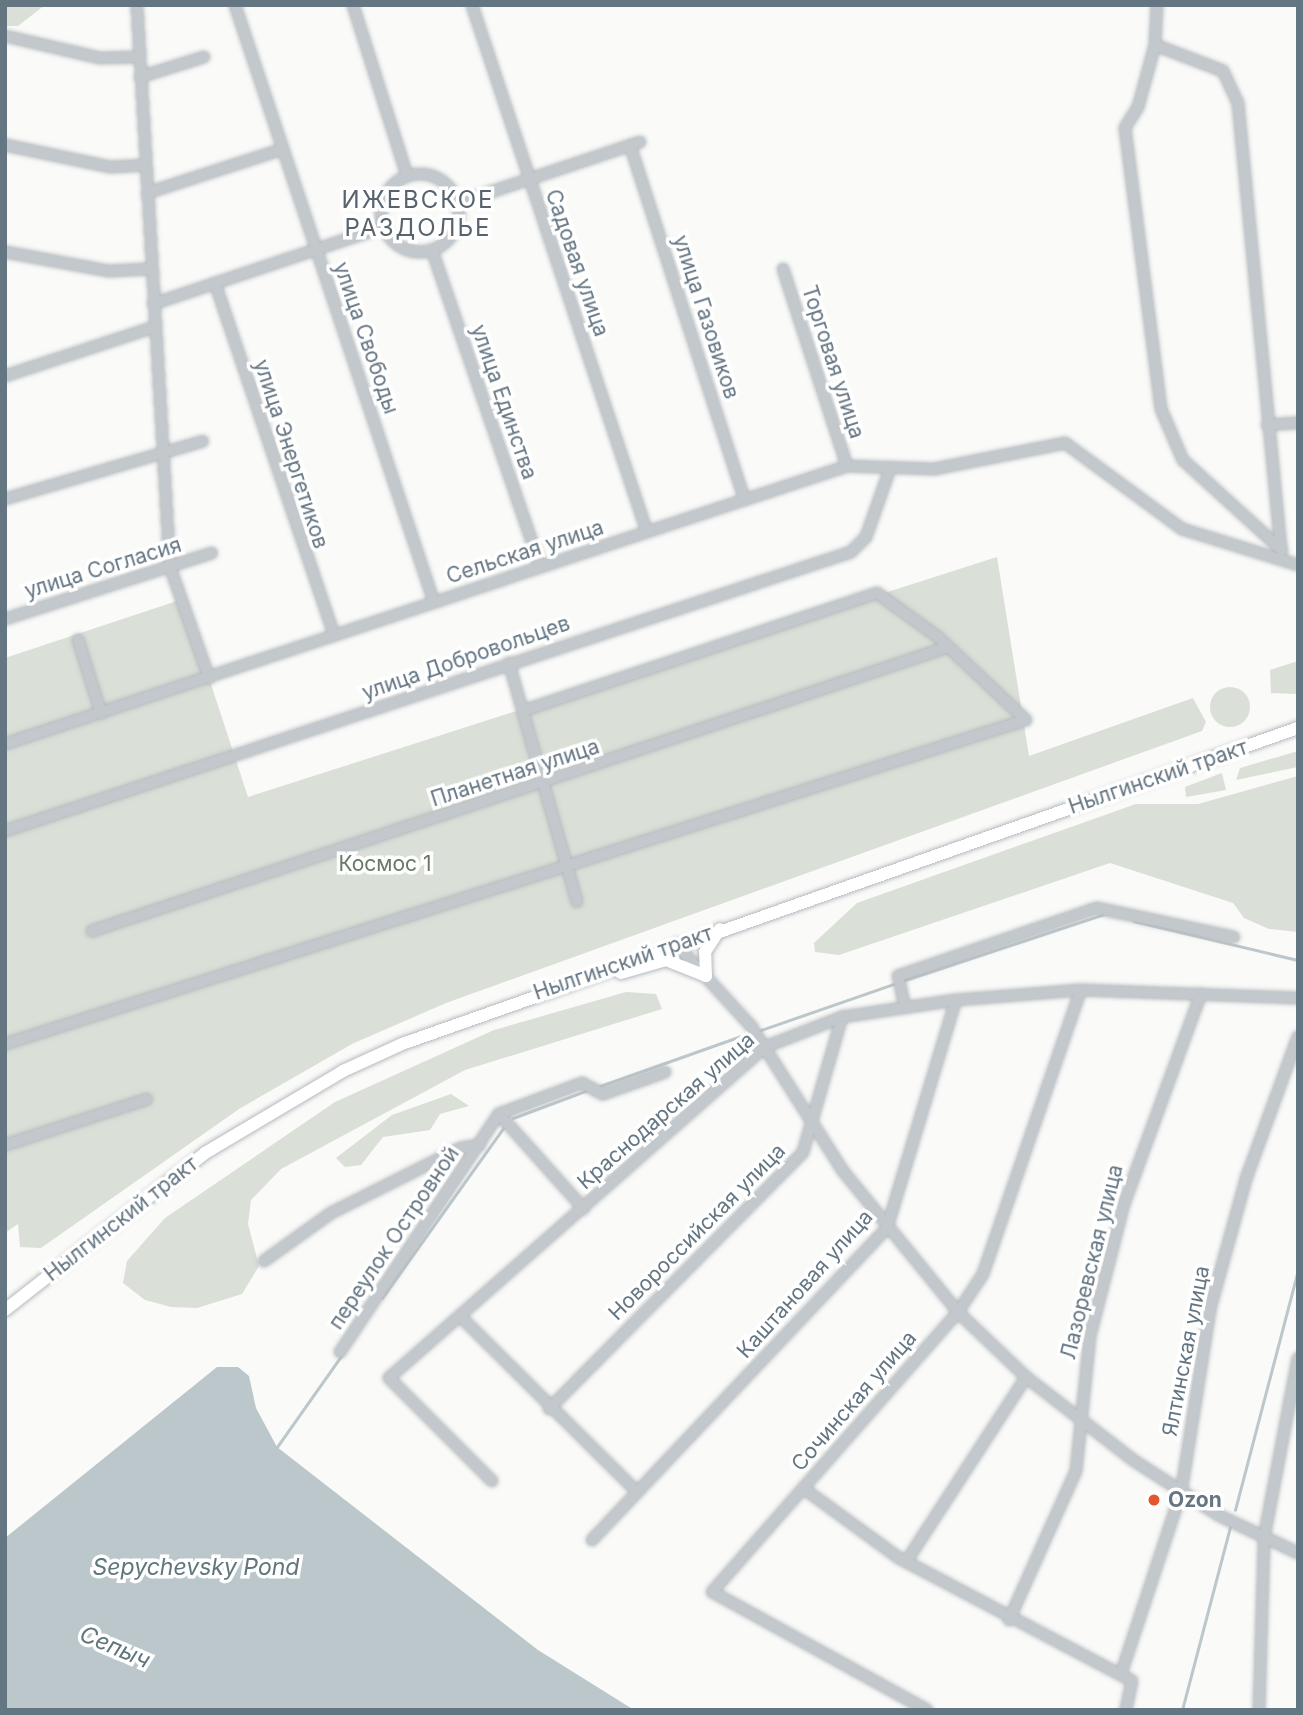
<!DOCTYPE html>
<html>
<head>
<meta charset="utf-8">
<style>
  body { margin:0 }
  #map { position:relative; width:1303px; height:1715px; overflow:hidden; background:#fafaf8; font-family:Inter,sans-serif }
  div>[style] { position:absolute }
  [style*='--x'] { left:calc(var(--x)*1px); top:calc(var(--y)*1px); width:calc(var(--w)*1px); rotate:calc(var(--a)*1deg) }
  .green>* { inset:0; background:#dadfd7 }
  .round { border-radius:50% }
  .water>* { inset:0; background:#bbc7cb }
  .stream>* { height:2.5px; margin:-1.25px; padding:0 1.25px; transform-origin:1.25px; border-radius:1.25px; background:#bbc7cb }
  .roads { filter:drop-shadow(0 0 2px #b5babe) drop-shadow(0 0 2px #b5babe) }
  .minor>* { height:10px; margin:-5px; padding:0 5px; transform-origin:5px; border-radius:5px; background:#c3c8cc }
  .minor>.ring { margin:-5px; padding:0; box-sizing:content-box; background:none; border:10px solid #c3c8cc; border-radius:50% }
  .major>* { height:12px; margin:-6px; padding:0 6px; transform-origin:6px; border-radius:6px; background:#fff }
  .dots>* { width:19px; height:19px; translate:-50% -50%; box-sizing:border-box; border:4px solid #fff; border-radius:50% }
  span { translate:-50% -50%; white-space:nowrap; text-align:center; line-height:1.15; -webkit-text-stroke:7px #fff; paint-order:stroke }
  .street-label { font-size:21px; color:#657683 }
  .park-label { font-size:21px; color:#687a64 }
  .poi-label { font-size:21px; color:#657683; font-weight:700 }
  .left { translate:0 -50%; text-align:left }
  .water-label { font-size:23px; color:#60757c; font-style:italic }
  .quarter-label { font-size:24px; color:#57646e; letter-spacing:2px }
  .frame { position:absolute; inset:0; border:7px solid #657683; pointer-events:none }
</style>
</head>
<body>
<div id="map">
  <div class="green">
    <i style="clip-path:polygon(5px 5px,45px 5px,18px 26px,5px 26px)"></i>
    <i style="clip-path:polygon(997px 557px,1029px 756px,1193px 698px,1206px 722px,1202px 731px,446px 1003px,352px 1044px,239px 1109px,41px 1248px,20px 1247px,18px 1224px,5px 1233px,5px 658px,183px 599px,248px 797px)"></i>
    <i style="clip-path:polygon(1298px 661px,1298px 694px,1271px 693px,1270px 670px)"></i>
    <i class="round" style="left:1210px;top:687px;width:40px;height:40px"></i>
    <i style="clip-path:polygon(1298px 751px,1298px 767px,1236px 780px,1240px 768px)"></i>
    <i style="clip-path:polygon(1222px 773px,1226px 790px,1186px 797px,1185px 787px)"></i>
    <i style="clip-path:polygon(1298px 776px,1298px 932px,1269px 929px,1244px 918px,1233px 903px,1110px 863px,839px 955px,815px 952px,814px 943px,857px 903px,1136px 804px,1198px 804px)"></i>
    <i style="clip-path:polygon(626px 992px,656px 994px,662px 1009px,465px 1070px,281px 1169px,251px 1200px,248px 1224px,259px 1266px,242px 1294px,197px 1308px,171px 1307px,145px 1300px,123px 1283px,127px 1261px,165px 1218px,335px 1102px,494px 1030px)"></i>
    <i style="clip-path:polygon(451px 1094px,469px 1106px,440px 1114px,430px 1130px,383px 1137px,361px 1165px,345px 1167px,336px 1158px,392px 1115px)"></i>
  </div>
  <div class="water">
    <i style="clip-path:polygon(217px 1367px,238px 1367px,249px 1376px,256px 1408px,277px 1447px,538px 1650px,634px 1710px,5px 1710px,5px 1538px)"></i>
  </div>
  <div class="stream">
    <i style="--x:1134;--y:921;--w:169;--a:13.4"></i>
    <i style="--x:905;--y:980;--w:210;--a:-18.3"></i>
    <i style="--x:761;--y:1030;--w:141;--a:-19.1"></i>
    <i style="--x:600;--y:1086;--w:159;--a:-19.5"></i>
    <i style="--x:513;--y:1118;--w:80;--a:-20.5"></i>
    <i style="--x:382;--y:1298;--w:210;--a:-54.5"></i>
    <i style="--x:277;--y:1447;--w:113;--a:-54.8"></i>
    <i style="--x:1235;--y:1510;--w:248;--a:-75.3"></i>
    <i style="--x:1182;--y:1710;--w:189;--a:-75.3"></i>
  </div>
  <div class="roads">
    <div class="minor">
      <i style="--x:137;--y:5;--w:563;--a:86.64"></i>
      <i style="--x:170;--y:567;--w:118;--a:70.6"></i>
      <i style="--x:235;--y:5;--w:629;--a:71.57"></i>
      <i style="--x:353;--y:5;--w:178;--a:72.4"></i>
      <i style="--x:472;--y:5;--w:555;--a:71.63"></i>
      <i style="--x:1157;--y:5;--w:40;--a:92.9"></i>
      <i style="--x:1155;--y:45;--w:73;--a:20.9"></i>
      <i style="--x:1223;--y:71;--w:35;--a:65"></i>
      <i style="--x:1238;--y:103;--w:447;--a:84.5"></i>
      <i style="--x:5;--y:36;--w:98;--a:13"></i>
      <i style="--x:100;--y:58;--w:40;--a:-1.4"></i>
      <i style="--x:1155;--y:45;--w:64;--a:105.3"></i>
      <i style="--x:1138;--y:107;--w:25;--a:122"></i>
      <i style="--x:1125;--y:128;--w:283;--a:82.7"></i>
      <i style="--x:1161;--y:409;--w:56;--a:66.7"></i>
      <i style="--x:1183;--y:460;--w:134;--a:42.3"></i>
      <i style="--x:140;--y:77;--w:67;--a:-17.4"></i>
      <i style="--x:5;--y:145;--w:107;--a:11.8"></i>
      <i style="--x:110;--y:167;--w:35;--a:-3"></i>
      <i style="--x:630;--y:145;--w:373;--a:72.1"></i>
      <i class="ring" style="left:381px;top:174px;width:68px;height:68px"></i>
      <i style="--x:147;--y:193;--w:143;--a:-17.9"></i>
      <i style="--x:458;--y:203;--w:192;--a:-18.5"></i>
      <i style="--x:432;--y:250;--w:334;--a:71.1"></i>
      <i style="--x:5;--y:252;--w:106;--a:10.4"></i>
      <i style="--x:109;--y:271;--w:40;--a:-2.9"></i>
      <i style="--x:783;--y:269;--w:207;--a:72"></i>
      <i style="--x:215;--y:283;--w:372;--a:71.3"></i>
      <i style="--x:153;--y:304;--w:243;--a:-18.5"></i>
      <i style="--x:5;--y:376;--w:157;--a:-18.2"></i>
      <i style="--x:1267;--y:425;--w:31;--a:-4"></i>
      <i style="--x:5;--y:499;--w:206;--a:-16.3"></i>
      <i style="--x:5;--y:619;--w:217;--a:-17.7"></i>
      <i style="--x:78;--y:640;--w:77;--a:72.5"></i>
      <i style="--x:509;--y:663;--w:248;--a:74.1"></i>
      <i style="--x:5;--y:744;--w:887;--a:-18.27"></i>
      <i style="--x:847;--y:466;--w:87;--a:2"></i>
      <i style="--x:934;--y:469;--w:134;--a:-11.2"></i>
      <i style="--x:1065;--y:443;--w:145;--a:36.3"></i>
      <i style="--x:1182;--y:529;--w:121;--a:17.2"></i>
      <i style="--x:5;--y:831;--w:891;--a:-18.25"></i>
      <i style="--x:851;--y:552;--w:21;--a:-45"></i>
      <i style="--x:866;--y:537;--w:72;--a:-70.6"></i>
      <i style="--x:92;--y:931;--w:902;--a:-18.35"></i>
      <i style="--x:676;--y:944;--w:111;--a:47.6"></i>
      <i style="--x:751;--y:1026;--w:172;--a:57.6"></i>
      <i style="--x:843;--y:1171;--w:182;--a:50.8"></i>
      <i style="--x:958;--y:1312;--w:94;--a:43.7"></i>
      <i style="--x:1026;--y:1377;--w:135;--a:37.8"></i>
      <i style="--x:1133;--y:1460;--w:103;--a:32.8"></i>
      <i style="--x:1220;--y:1516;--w:86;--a:25.4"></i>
      <i style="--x:905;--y:1008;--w:33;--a:-102"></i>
      <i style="--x:898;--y:976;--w:210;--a:-18.9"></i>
      <i style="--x:1097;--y:908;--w:140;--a:12"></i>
      <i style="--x:5;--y:1044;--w:1071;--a:-17.61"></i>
      <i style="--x:1026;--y:720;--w:121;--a:-136.7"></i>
      <i style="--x:938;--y:637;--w:75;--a:-144.2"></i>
      <i style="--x:877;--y:593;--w:371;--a:161.6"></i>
      <i style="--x:499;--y:1114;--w:127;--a:48.2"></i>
      <i style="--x:5;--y:1145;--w:149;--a:-17.9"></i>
      <i style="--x:264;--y:1261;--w:82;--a:-35.6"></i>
      <i style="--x:331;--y:1213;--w:145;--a:-26.6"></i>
      <i style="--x:461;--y:1148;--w:19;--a:-9"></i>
      <i style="--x:460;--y:1316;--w:250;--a:44.8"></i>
      <i style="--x:340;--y:1352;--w:286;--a:-56.3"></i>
      <i style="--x:499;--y:1114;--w:89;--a:-20.5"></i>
      <i style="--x:582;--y:1083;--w:24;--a:28"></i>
      <i style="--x:603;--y:1094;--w:66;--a:-19.5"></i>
      <i style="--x:549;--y:1409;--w:361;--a:-45.3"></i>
      <i style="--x:803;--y:1152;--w:141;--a:-73.9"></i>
      <i style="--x:492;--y:1481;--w:146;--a:-135"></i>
      <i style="--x:389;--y:1378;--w:501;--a:-41.36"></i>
      <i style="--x:765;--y:1047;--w:83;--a:-21.3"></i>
      <i style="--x:842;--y:1017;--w:115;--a:-8.5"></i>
      <i style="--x:956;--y:1000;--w:125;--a:-4.6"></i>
      <i style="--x:1081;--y:990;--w:217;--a:2.1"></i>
      <i style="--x:803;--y:1488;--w:119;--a:36.1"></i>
      <i style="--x:899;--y:1558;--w:263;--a:27.8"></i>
      <i style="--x:1132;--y:1681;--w:30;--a:102"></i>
      <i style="--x:592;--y:1540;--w:429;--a:-46.6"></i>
      <i style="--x:887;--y:1228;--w:238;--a:-73.2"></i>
      <i style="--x:906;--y:1562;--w:221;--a:-57"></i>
      <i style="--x:1009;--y:1620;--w:163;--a:-65.8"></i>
      <i style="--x:1076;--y:1471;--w:136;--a:-84.1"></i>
      <i style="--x:1090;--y:1336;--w:136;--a:-75.6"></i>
      <i style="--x:1124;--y:1204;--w:224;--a:-69.9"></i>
      <i style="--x:1121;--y:1674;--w:191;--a:-71.7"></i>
      <i style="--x:1181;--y:1493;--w:186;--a:-81"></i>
      <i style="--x:1210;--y:1309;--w:138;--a:-74.5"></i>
      <i style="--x:1247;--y:1176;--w:148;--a:-69.9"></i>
      <i style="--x:927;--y:1710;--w:245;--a:-151.2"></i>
      <i style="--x:712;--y:1592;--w:373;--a:-48.7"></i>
      <i style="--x:958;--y:1312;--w:45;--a:-56.7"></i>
      <i style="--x:983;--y:1274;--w:300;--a:-71"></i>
      <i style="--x:1259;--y:1710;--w:172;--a:-88.3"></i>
      <i style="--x:1264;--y:1538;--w:183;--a:-79.3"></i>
    </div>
    <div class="major">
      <i style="--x:621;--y:973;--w:47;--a:-16.1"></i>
      <i style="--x:666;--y:960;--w:43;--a:21.8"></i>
      <i style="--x:706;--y:976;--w:24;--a:-92"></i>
      <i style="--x:705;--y:952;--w:27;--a:-57"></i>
      <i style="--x:5;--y:1310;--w:254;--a:-38.1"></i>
      <i style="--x:205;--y:1153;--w:161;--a:-30.7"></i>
      <i style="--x:343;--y:1071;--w:65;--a:-24.6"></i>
      <i style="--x:402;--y:1044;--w:950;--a:-19.43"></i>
    </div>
  </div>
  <div class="dots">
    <i style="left:1154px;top:1500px;background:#e4572e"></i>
  </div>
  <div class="street-label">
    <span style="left:577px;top:263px;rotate:71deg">Садовая улица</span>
    <span style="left:706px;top:317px;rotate:72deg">улица Газовиков</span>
    <span style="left:366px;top:338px;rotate:71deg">улица Свободы</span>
    <span style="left:833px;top:362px;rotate:72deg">Торговая улица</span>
    <span style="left:504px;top:402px;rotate:71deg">улица Единства</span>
    <span style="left:291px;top:454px;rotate:72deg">улица Энергетиков</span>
    <span style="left:525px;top:552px;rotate:-18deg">Сельская улица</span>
    <span style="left:103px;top:568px;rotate:-17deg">улица Согласия</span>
    <span style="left:466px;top:658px;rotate:-19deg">улица Добровольцев</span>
    <span style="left:515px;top:773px;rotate:-18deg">Планетная улица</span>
    <span style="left:1158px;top:777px;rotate:-19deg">Нылгинский тракт</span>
    <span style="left:623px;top:963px;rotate:-19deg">Нылгинский тракт</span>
    <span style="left:666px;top:1111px;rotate:-41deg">Краснодарская улица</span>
    <span style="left:121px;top:1219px;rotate:-38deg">Нылгинский тракт</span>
    <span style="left:697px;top:1232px;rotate:-45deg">Новороссийская улица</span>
    <span style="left:394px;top:1238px;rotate:-56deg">переулок Островной</span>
    <span style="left:1092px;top:1262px;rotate:-76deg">Лазоревская улица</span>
    <span style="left:805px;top:1284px;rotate:-48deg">Каштановая улица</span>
    <span style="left:1186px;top:1351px;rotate:-79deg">Ялтинская улица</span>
    <span style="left:854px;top:1401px;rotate:-49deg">Сочинская улица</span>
  </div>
  <div class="park-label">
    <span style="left:385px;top:864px">Космос 1</span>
  </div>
  <div class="poi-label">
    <span class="left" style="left:1168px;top:1500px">Ozon</span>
  </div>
  <div class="water-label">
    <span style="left:196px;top:1567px">Sepychevsky Pond</span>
    <span style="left:115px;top:1647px;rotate:23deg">Сепыч</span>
  </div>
  <div class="quarter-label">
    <span style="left:418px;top:214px">ИЖЕВСКОЕ<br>РАЗДОЛЬЕ</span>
  </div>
  <div class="frame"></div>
</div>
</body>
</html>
